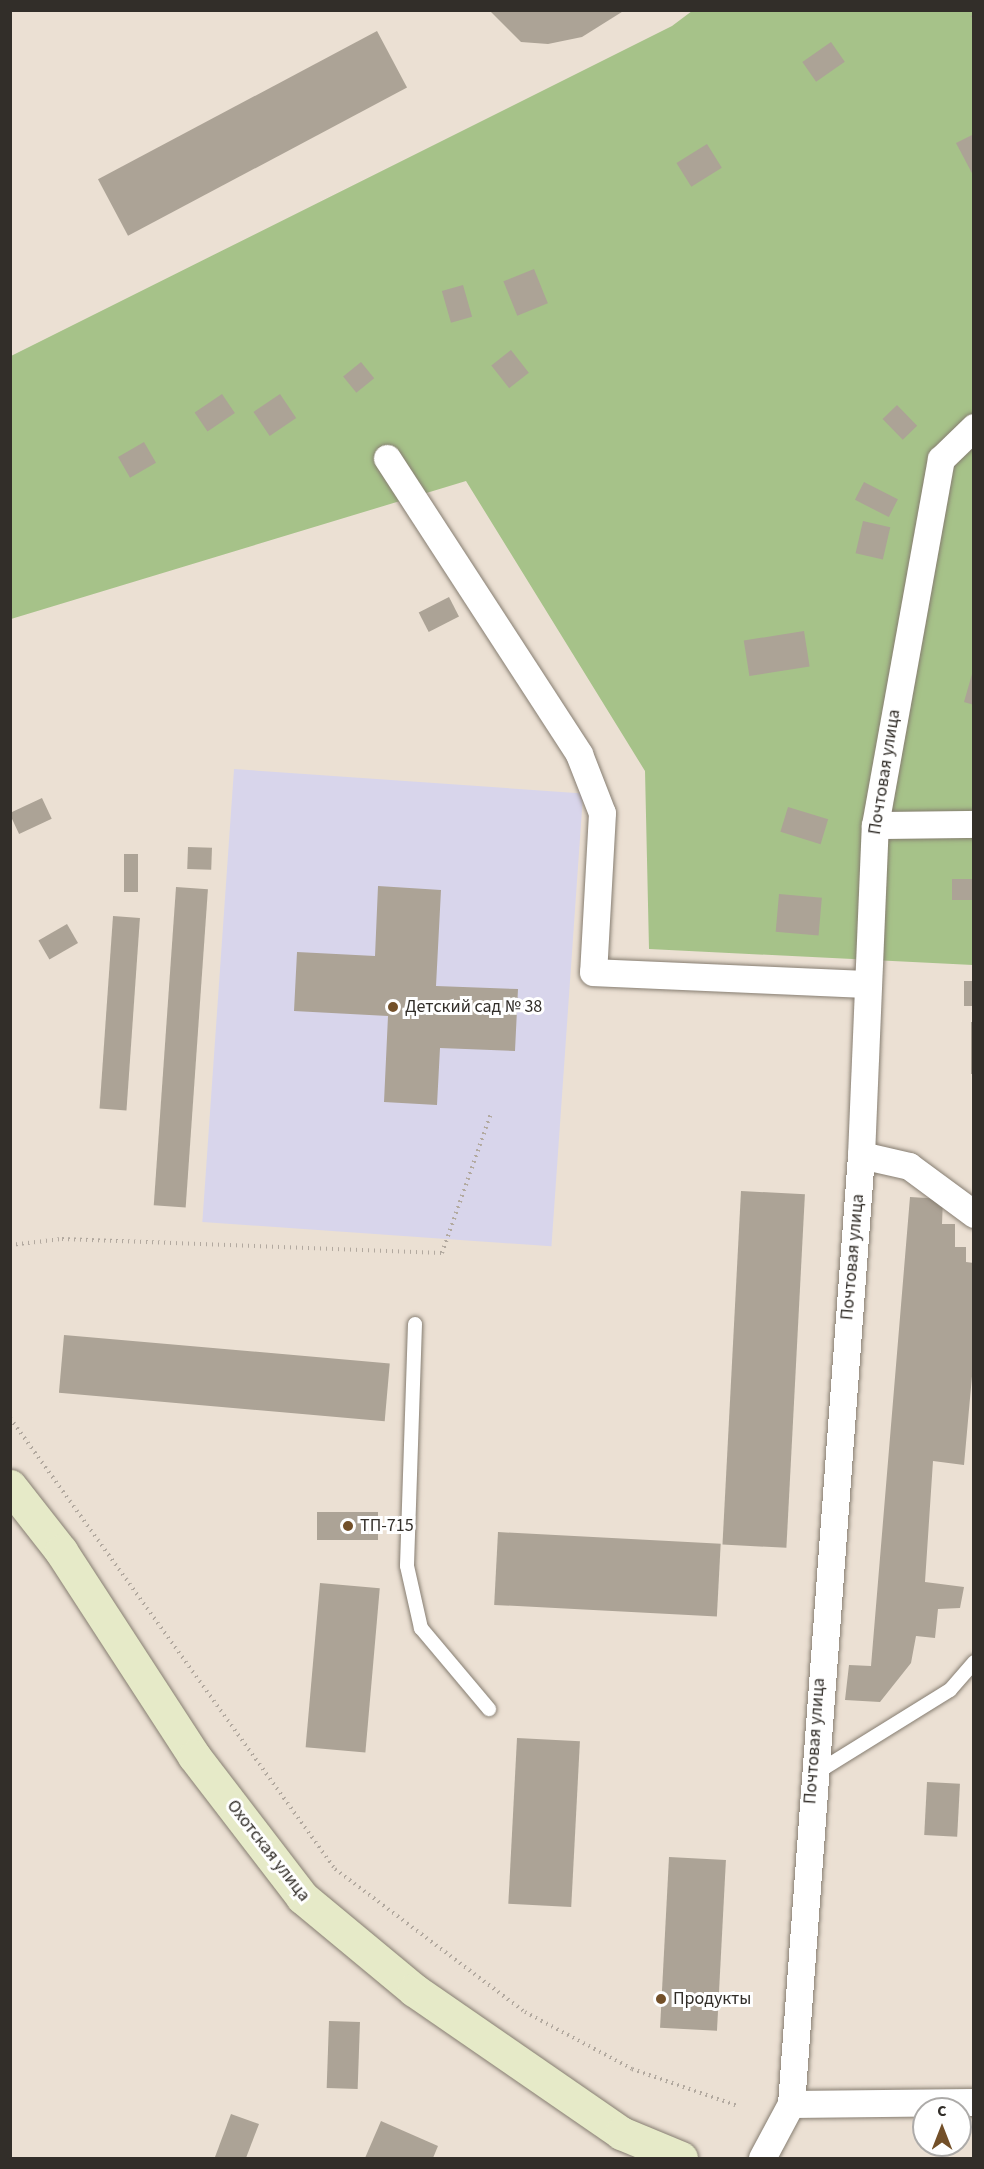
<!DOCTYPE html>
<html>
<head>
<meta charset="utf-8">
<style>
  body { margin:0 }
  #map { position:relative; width:984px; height:2169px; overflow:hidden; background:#ebe0d3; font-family:"Source Sans 3",sans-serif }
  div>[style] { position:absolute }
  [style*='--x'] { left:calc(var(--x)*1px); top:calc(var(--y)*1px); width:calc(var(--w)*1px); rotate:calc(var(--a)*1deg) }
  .education>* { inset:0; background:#d8d5eb; transform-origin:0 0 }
  .green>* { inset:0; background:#a6c289 }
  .building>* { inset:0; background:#aca396; transform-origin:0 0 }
  .path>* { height:4px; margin-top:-2px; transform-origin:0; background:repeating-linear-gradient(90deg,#b2a99f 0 1.5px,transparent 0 6px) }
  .roads { filter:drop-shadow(0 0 2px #867d71) drop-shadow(0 0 2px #867d71) }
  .lane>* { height:14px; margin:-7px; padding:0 7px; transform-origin:7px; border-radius:7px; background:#fff }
  .street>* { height:27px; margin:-13.5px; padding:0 13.5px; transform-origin:13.5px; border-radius:13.5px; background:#fff }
  .secondary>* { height:33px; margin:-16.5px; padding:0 16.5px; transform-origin:16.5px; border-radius:16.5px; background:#e6eac8 }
  .dots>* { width:16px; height:16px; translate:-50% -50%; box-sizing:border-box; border:3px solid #fff; border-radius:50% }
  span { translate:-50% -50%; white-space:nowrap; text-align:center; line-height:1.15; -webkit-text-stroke:6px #fff; paint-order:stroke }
  .street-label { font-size:18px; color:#322e29 }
  .poi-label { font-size:18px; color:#322e29 }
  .left { translate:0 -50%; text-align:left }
  .frame { position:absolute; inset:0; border:12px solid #322e29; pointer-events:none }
  .north { position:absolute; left:912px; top:2097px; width:60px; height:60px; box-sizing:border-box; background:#fff; border:2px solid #adaba9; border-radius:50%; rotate:0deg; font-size:16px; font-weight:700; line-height:24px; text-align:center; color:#322e29 }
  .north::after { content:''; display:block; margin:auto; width:21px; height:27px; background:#735029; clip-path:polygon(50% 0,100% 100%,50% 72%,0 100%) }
</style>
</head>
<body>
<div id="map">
  <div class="education">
    <i style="left:234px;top:769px;width:350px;height:454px;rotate:4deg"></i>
  </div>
  <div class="green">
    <i style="clip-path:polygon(692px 11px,973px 11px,973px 965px,649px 949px,645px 771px,466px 481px,11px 619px,11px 356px,672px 26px)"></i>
  </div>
  <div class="building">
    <i style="clip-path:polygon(489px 10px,625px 10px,582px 37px,548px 44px,521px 42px)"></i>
    <i style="left:377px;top:31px;width:64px;height:316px;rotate:62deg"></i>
    <i style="left:831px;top:42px;width:24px;height:35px;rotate:55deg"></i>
    <i style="clip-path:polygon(974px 134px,974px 177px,956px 143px)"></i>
    <i style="left:707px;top:144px;width:28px;height:36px;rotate:58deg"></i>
    <i style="left:534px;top:269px;width:37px;height:33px;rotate:68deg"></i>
    <i style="left:463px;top:285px;width:33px;height:22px;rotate:74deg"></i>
    <i style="left:511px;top:350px;width:29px;height:25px;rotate:52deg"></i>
    <i style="left:361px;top:362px;width:21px;height:23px;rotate:51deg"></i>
    <i style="left:222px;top:394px;width:23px;height:33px;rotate:56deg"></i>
    <i style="left:280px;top:394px;width:29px;height:32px;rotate:56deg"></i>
    <i style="left:897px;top:405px;width:29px;height:20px;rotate:46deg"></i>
    <i style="left:144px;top:442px;width:24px;height:30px;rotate:60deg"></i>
    <i style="left:864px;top:482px;width:38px;height:20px;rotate:27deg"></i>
    <i style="left:863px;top:521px;width:28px;height:33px;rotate:13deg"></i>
    <i style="left:449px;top:597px;width:22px;height:34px;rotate:63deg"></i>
    <i style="left:804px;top:631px;width:36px;height:61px;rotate:81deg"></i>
    <i style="clip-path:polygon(972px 674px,974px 675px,974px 705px,964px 702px)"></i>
    <i style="left:42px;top:798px;width:23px;height:36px;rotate:65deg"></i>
    <i style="left:788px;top:807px;width:42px;height:26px;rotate:17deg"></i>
    <i style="left:188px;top:847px;width:24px;height:22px;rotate:2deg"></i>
    <i style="left:124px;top:854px;width:14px;height:38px"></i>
    <i style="left:974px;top:879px;width:21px;height:22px;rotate:90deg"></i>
    <i style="clip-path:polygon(378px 886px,441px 890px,436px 986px,518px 989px,515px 1051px,440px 1048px,437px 1105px,384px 1102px,388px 1016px,294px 1011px,297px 952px,375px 956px)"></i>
    <i style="left:176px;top:887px;width:32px;height:319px;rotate:4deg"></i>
    <i style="left:779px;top:894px;width:43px;height:38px;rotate:5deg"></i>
    <i style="left:113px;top:916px;width:27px;height:193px;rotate:4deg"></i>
    <i style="left:67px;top:924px;width:22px;height:33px;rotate:60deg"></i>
    <i style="left:964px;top:981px;width:10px;height:25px"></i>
    <i style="left:971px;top:1022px;width:3px;height:52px"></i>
    <i style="left:741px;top:1191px;width:64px;height:354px;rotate:3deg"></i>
    <i style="clip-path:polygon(910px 1197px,943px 1199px,942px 1224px,955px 1224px,955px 1247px,966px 1247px,966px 1262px,974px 1263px,974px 1354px,964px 1465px,933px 1461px,925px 1582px,964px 1587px,960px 1608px,938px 1609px,935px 1638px,916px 1636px,911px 1663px,880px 1702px,845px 1700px,849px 1665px,871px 1666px)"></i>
    <i style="left:64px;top:1335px;width:327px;height:58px;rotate:5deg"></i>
    <i style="left:317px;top:1512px;width:61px;height:28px"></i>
    <i style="left:498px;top:1532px;width:223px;height:73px;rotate:3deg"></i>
    <i style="left:320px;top:1583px;width:60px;height:165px;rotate:5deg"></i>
    <i style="left:517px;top:1738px;width:63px;height:166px;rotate:3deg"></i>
    <i style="left:927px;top:1782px;width:33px;height:53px;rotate:3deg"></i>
    <i style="left:669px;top:1857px;width:57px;height:171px;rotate:3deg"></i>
    <i style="left:329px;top:2021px;width:31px;height:67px;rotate:2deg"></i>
    <i style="clip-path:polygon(231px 2114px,259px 2124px,246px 2158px,215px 2157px)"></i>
    <i style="clip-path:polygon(381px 2121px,438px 2146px,433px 2158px,365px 2158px)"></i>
  </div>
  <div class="path">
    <i style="--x:969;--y:10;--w:9;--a:58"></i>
    <i style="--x:10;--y:1245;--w:52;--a:-6.6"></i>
    <i style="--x:62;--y:1239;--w:380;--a:2.1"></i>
    <i style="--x:442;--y:1253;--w:148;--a:-70.7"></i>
    <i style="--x:10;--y:1418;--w:556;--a:54.22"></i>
    <i style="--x:335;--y:1869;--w:238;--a:37"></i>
    <i style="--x:525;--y:2012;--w:121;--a:28"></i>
    <i style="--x:632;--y:2069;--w:112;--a:19.2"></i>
  </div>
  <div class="roads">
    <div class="lane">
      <i style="--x:415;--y:1324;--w:242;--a:91.9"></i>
      <i style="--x:407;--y:1566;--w:64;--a:77.3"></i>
      <i style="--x:421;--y:1628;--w:106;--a:50"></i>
      <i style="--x:816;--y:1773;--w:158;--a:-31.8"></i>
      <i style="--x:950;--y:1690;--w:37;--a:-49"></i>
    </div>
    <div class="street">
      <i style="--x:387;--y:458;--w:353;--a:57"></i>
      <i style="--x:579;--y:754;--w:63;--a:68.7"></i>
      <i style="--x:602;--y:813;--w:159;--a:93.2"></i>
      <i style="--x:593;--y:972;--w:271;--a:2.5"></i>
      <i style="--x:875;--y:825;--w:99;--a:-0.6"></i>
      <i style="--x:861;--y:1155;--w:49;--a:12.9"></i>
      <i style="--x:909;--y:1166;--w:81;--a:36.4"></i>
      <i style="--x:791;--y:2104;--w:952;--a:-85.78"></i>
      <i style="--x:861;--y:1155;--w:330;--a:-87.6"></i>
      <i style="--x:875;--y:825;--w:372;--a:-79.8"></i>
      <i style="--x:941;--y:459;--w:46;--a:-44.1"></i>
      <i style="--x:762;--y:2158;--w:61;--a:-61.8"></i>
      <i style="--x:791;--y:2104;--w:183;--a:-0.6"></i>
    </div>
    <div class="secondary">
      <i style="--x:10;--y:1486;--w:83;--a:51.9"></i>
      <i style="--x:61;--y:1551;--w:244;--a:57"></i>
      <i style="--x:194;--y:1756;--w:178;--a:52.5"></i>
      <i style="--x:302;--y:1897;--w:146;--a:39.7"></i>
      <i style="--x:414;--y:1990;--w:252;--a:34.6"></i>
      <i style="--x:621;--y:2133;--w:65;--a:22.6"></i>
    </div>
  </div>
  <div class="dots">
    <i style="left:393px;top:1007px;background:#735029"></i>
    <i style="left:348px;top:1526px;background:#735029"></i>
    <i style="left:661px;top:1999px;background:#735029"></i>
  </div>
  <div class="street-label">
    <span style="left:885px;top:772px;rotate:-81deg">Почтовая улица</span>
    <span style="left:853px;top:1257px;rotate:-85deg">Почтовая улица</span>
    <span style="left:815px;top:1741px;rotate:-86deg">Почтовая улица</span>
    <span style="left:268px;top:1851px;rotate:52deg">Охотская улица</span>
  </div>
  <div class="poi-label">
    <span class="left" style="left:405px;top:1007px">Детский сад № 38</span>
    <span class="left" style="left:360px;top:1526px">ТП-715</span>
    <span class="left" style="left:673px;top:1999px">Продукты</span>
  </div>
  <div class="frame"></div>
  <div class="north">С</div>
</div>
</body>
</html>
